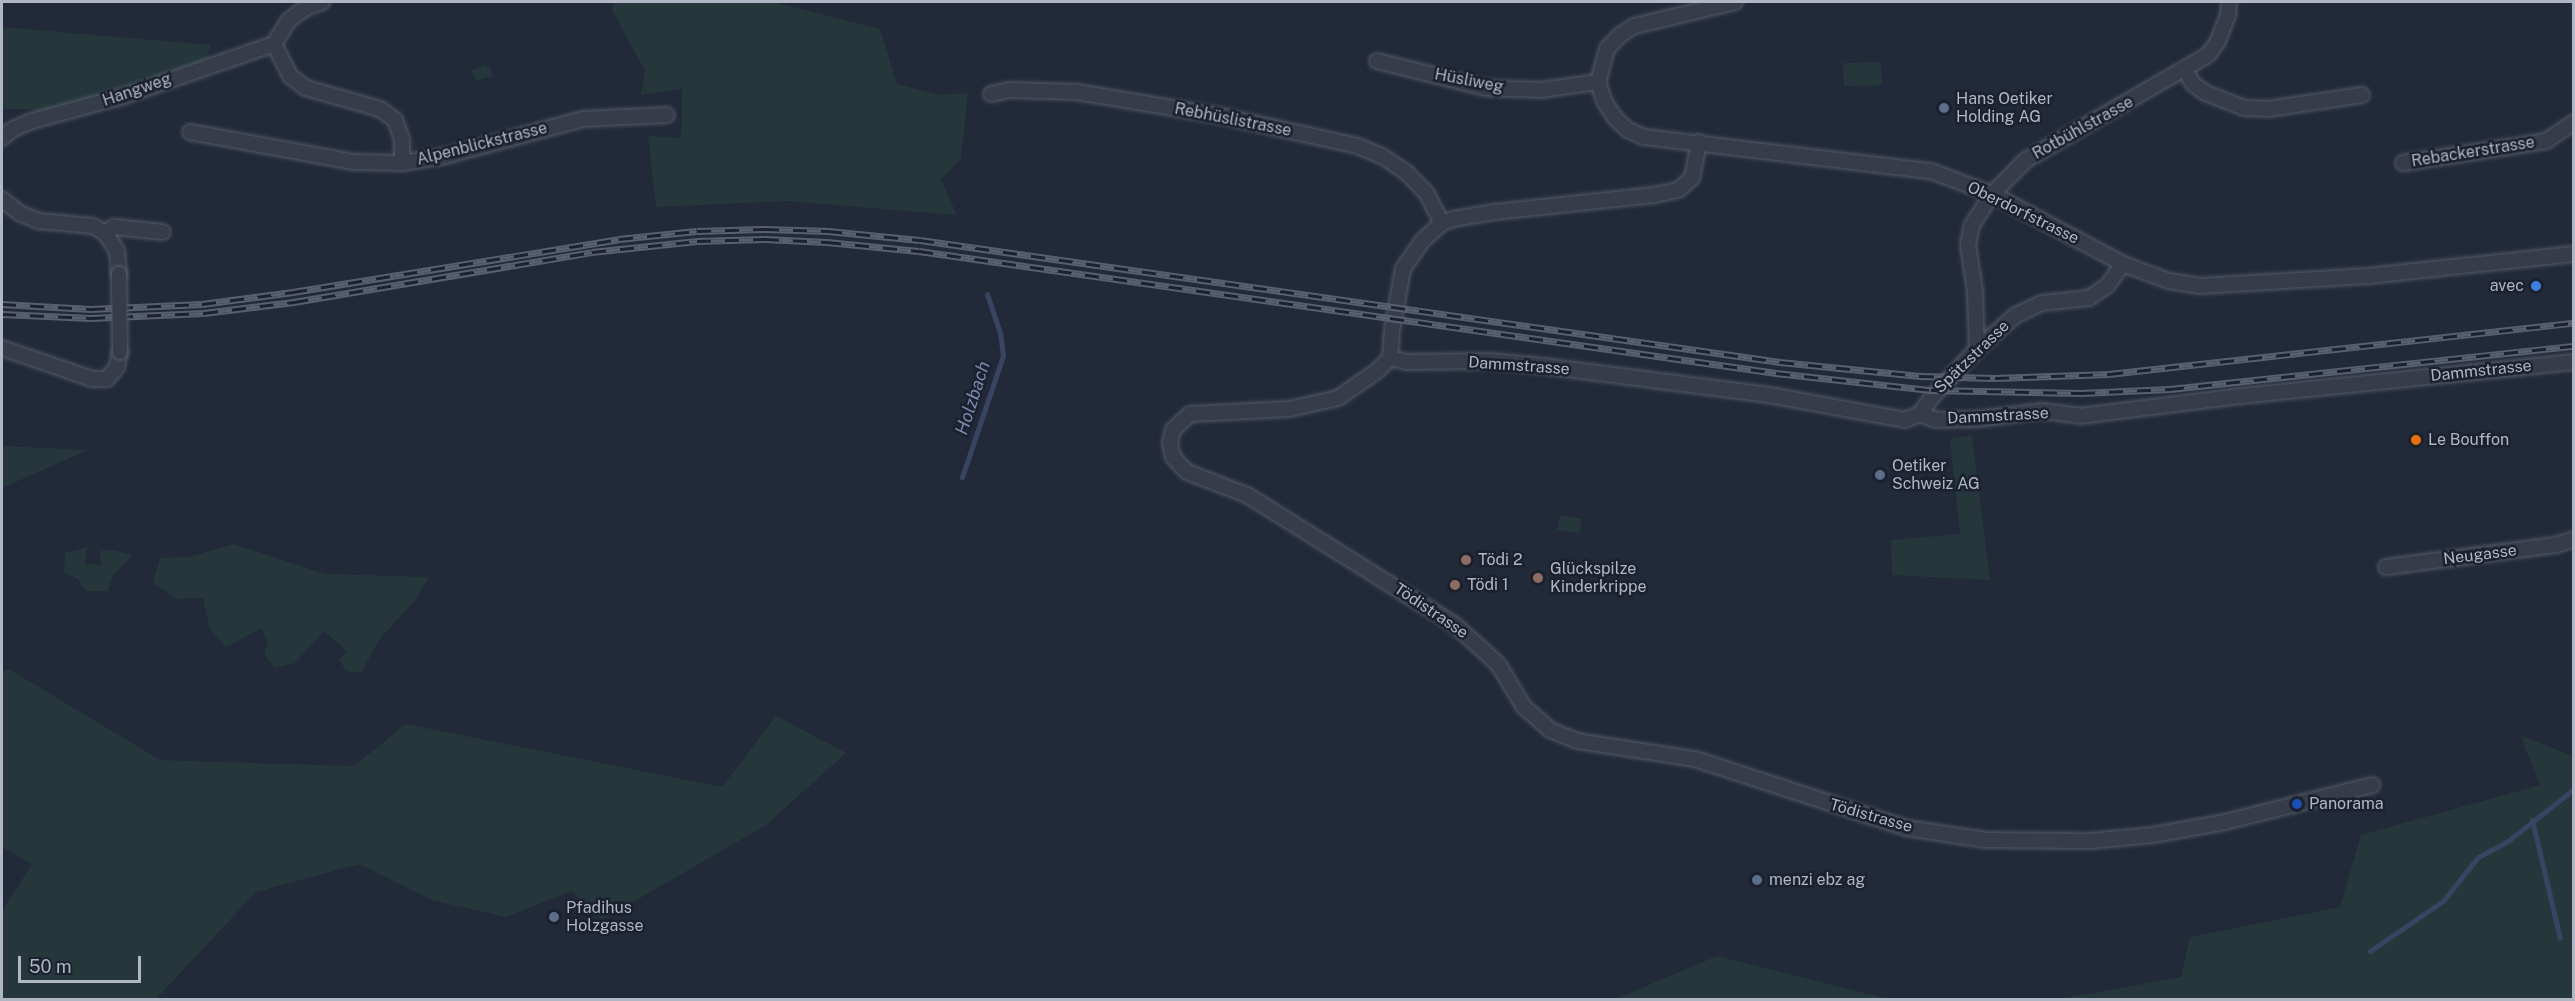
<!DOCTYPE html>
<html>
<head>
<meta charset="utf-8">
<style>
  body { margin:0 }
  #map { position:relative; width:2575px; height:1001px; overflow:hidden; background:#222a39; font-family:"Public Sans",sans-serif }
  div>[style] { position:absolute }
  [style*='--x'] { left:calc(var(--x)*1px); top:calc(var(--y)*1px); width:calc(var(--w)*1px); rotate:calc(var(--a)*1deg) }
  .green>* { inset:0; background:#25373b; transform-origin:0 0 }
  .stream>* { height:5px; margin:-2.5px; padding:0 2.5px; transform-origin:2.5px; border-radius:2.5px; background:#384562 }
  .roads { filter:drop-shadow(0 0 2px #545967) drop-shadow(0 0 2px #545967) }
  .street>* { height:14px; margin:-7px; padding:0 7px; transform-origin:7px; border-radius:7px; background:#363c49 }
  .rail>* { height:7px; margin-top:-3.5px; transform-origin:0; background:repeating-linear-gradient(90deg,#1b212e 0 14px,#585f70 0 28px); box-sizing:border-box; border-block:2px solid #585f70 }
  .bridges { filter:drop-shadow(0 0 2px #545967) drop-shadow(0 0 2px #545967) }
  .street-bridge>* { height:14px; margin:-7px; padding:0 7px; transform-origin:7px; border-radius:7px; background:#363c49 }
  .dots>* { width:16px; height:16px; translate:-50% -50%; box-sizing:border-box; border:3px solid #1b212e; border-radius:50% }
  span { translate:-50% -50%; white-space:nowrap; text-align:center; line-height:1.15; -webkit-text-stroke:5px #1b212e; paint-order:stroke }
  .street-label { font-size:16px; color:#b1b6c5 }
  .poi-label { font-size:16px; color:#b1b6c5 }
  .left { translate:0 -50%; text-align:left }
  .right { translate:-100% -50%; text-align:right }
  .water-label { font-size:18px; color:#7a8aac; font-style:italic }
  .frame { position:absolute; inset:0; border:3px solid #b1b6c5; pointer-events:none }
  .scale { position:absolute; left:18px; top:956px; width:123px; height:27px; box-sizing:border-box; border:3px solid #b1b6c5; border-top:0; padding-left:8px; font-size:18px; line-height:21px; white-space:nowrap; color:#b1b6c5; -webkit-text-stroke:4px #1b212e; paint-order:stroke }
</style>
</head>
<body>
<div id="map">
  <div class="green">
    <i style="clip-path:polygon(613px 2px,773px 2px,880px 29px,897px 84px,940px 95px,968px 93px,961px 158px,941px 180px,957px 215px,786px 201px,656px 207px,648px 136px,681px 138px,682px 89px,641px 95px,645px 71px,612px 10px)"></i>
    <i style="clip-path:polygon(2px 27px,211px 45px,206px 61px,128px 88px,37px 112px,32px 109px,2px 109px)"></i>
    <i style="left:1881px;top:62px;width:23px;height:38px;rotate:88deg"></i>
    <i style="clip-path:polygon(485px 65px,490px 68px,493px 76px,476px 81px,471px 71px)"></i>
    <i style="clip-path:polygon(1972px 435px,1990px 580px,1892px 575px,1891px 540px,1960px 534px,1950px 439px)"></i>
    <i style="clip-path:polygon(2px 446px,88px 450px,2px 488px)"></i>
    <i style="left:1560px;top:515px;width:22px;height:15px;rotate:10deg"></i>
    <i style="clip-path:polygon(233px 544px,325px 574px,429px 577px,416px 599px,379px 640px,361px 673px,346px 671px,339px 659px,347px 651px,324px 631px,295px 663px,275px 668px,264px 654px,268px 642px,261px 628px,226px 647px,210px 630px,203px 598px,177px 599px,153px 583px,160px 558px,189px 557px)"></i>
    <i style="clip-path:polygon(87px 547px,85px 564px,101px 565px,100px 551px,113px 550px,133px 555px,112px 577px,108px 591px,86px 591px,77px 578px,64px 573px,65px 553px)"></i>
    <i style="clip-path:polygon(9px 669px,160px 760px,354px 766px,406px 724px,722px 787px,776px 716px,846px 753px,766px 825px,602px 920px,572px 891px,506px 917px,432px 900px,359px 864px,256px 892px,156px 999px,2px 999px,2px 911px,32px 864px,2px 847px,2px 672px)"></i>
    <i style="clip-path:polygon(2520px 735px,2573px 756px,2573px 999px,2000px 999px,2060px 999px,2181px 977px,2190px 937px,2340px 907px,2361px 835px,2540px 785px)"></i>
    <i style="clip-path:polygon(1717px 956px,1888px 999px,1616px 999px)"></i>
  </div>
  <div class="stream">
    <i style="--x:962;--y:477;--w:128;--a:-71.3"></i>
    <i style="--x:1003;--y:356;--w:23;--a:-97"></i>
    <i style="--x:1000;--y:333;--w:41;--a:-108.4"></i>
    <i style="--x:2532;--y:820;--w:121;--a:76.7"></i>
    <i style="--x:2370;--y:951;--w:88;--a:-34.4"></i>
    <i style="--x:2443;--y:901;--w:56;--a:-51.5"></i>
    <i style="--x:2478;--y:857;--w:34;--a:-28"></i>
    <i style="--x:2508;--y:841;--w:84;--a:-38.2"></i>
  </div>
  <div class="roads">
    <div class="street">
      <i style="--x:1735;--y:2;--w:104;--a:166.6"></i>
      <i style="--x:1634;--y:26;--w:17;--a:147"></i>
      <i style="--x:1620;--y:35;--w:19;--a:133"></i>
      <i style="--x:1607;--y:49;--w:34;--a:105"></i>
      <i style="--x:1598;--y:82;--w:20;--a:72"></i>
      <i style="--x:1604;--y:101;--w:20;--a:57"></i>
      <i style="--x:1615;--y:118;--w:18;--a:43"></i>
      <i style="--x:1628;--y:130;--w:17;--a:24"></i>
      <i style="--x:1644;--y:137;--w:289;--a:6.8"></i>
      <i style="--x:1931;--y:171;--w:65;--a:20.7"></i>
      <i style="--x:1992;--y:194;--w:149;--a:28.1"></i>
      <i style="--x:2123;--y:264;--w:49;--a:20.3"></i>
      <i style="--x:2169;--y:281;--w:31;--a:9"></i>
      <i style="--x:2200;--y:286;--w:168;--a:-3.4"></i>
      <i style="--x:2368;--y:276;--w:207;--a:-6.1"></i>
      <i style="--x:274;--y:44;--w:36;--a:63"></i>
      <i style="--x:290;--y:76;--w:20;--a:37"></i>
      <i style="--x:306;--y:88;--w:77;--a:15.8"></i>
      <i style="--x:380;--y:109;--w:19;--a:36"></i>
      <i style="--x:395;--y:120;--w:20;--a:70"></i>
      <i style="--x:402;--y:139;--w:24;--a:90"></i>
      <i style="--x:274;--y:44;--w:28;--a:-58"></i>
      <i style="--x:289;--y:20;--w:22;--a:-36"></i>
      <i style="--x:307;--y:7;--w:16;--a:-18"></i>
      <i style="--x:1377;--y:61;--w:112;--a:13.9"></i>
      <i style="--x:1486;--y:88;--w:55;--a:2.1"></i>
      <i style="--x:1541;--y:90;--w:58;--a:-8"></i>
      <i style="--x:2185;--y:70;--w:16;--a:60"></i>
      <i style="--x:2193;--y:84;--w:16;--a:35"></i>
      <i style="--x:2206;--y:93;--w:41;--a:21.5"></i>
      <i style="--x:2244;--y:108;--w:24;--a:2"></i>
      <i style="--x:2268;--y:109;--w:95;--a:-8.5"></i>
      <i style="--x:991;--y:94;--w:19;--a:-12"></i>
      <i style="--x:1010;--y:90;--w:67;--a:1.7"></i>
      <i style="--x:1077;--y:92;--w:151;--a:9.5"></i>
      <i style="--x:1226;--y:117;--w:135;--a:12.4"></i>
      <i style="--x:1358;--y:146;--w:26;--a:23"></i>
      <i style="--x:1382;--y:156;--w:30;--a:34"></i>
      <i style="--x:1407;--y:173;--w:29;--a:46"></i>
      <i style="--x:1427;--y:194;--w:33;--a:63"></i>
      <i style="--x:190;--y:132;--w:167;--a:10.4"></i>
      <i style="--x:354;--y:162;--w:48;--a:1.2"></i>
      <i style="--x:402;--y:163;--w:44;--a:-9.2"></i>
      <i style="--x:445;--y:156;--w:143;--a:-15"></i>
      <i style="--x:583;--y:119;--w:84;--a:-2.7"></i>
      <i style="--x:2;--y:138;--w:14;--a:-39"></i>
      <i style="--x:13;--y:129;--w:21;--a:-23"></i>
      <i style="--x:32;--y:121;--w:95;--a:-15.2"></i>
      <i style="--x:124;--y:96;--w:159;--a:-19.1"></i>
      <i style="--x:1699;--y:142;--w:37;--a:101"></i>
      <i style="--x:1692;--y:178;--w:18;--a:139"></i>
      <i style="--x:1678;--y:190;--w:25;--a:168"></i>
      <i style="--x:1654;--y:195;--w:160;--a:173.9"></i>
      <i style="--x:1495;--y:212;--w:43;--a:170.5"></i>
      <i style="--x:1453;--y:219;--w:12;--a:160"></i>
      <i style="--x:1442;--y:223;--w:25;--a:138"></i>
      <i style="--x:1423;--y:240;--w:35;--a:125"></i>
      <i style="--x:1403;--y:269;--w:62;--a:100.2"></i>
      <i style="--x:1392;--y:330;--w:28;--a:94"></i>
      <i style="--x:1390;--y:358;--w:18;--a:135"></i>
      <i style="--x:1377;--y:371;--w:47;--a:145.3"></i>
      <i style="--x:1338;--y:398;--w:50;--a:167.3"></i>
      <i style="--x:1289;--y:409;--w:99;--a:177.1"></i>
      <i style="--x:1190;--y:414;--w:23;--a:137"></i>
      <i style="--x:1173;--y:430;--w:13;--a:103"></i>
      <i style="--x:1170;--y:443;--w:14;--a:78"></i>
      <i style="--x:1173;--y:457;--w:21;--a:47"></i>
      <i style="--x:1187;--y:472;--w:64;--a:21"></i>
      <i style="--x:1247;--y:495;--w:245;--a:32"></i>
      <i style="--x:1455;--y:625;--w:58;--a:42.2"></i>
      <i style="--x:1498;--y:664;--w:50;--a:58.8"></i>
      <i style="--x:1524;--y:707;--w:35;--a:41"></i>
      <i style="--x:1550;--y:730;--w:29;--a:22"></i>
      <i style="--x:1577;--y:741;--w:119;--a:8.7"></i>
      <i style="--x:1695;--y:759;--w:222;--a:18.1"></i>
      <i style="--x:1906;--y:828;--w:81;--a:8.5"></i>
      <i style="--x:1986;--y:840;--w:104;--a:0.6"></i>
      <i style="--x:2090;--y:841;--w:63;--a:-5.4"></i>
      <i style="--x:2153;--y:835;--w:73;--a:-10.2"></i>
      <i style="--x:2225;--y:822;--w:152;--a:-14.1"></i>
      <i style="--x:2403;--y:163;--w:145;--a:-8.7"></i>
      <i style="--x:2546;--y:141;--w:34;--a:-34"></i>
      <i style="--x:2;--y:199;--w:22;--a:39"></i>
      <i style="--x:19;--y:213;--w:22;--a:22"></i>
      <i style="--x:39;--y:221;--w:54;--a:5.3"></i>
      <i style="--x:93;--y:226;--w:14;--a:30"></i>
      <i style="--x:105;--y:233;--w:22;--a:56"></i>
      <i style="--x:117;--y:251;--w:23;--a:85"></i>
      <i style="--x:105;--y:233;--w:11;--a:-34"></i>
      <i style="--x:114;--y:227;--w:49;--a:5.8"></i>
      <i style="--x:2;--y:348;--w:95;--a:19"></i>
      <i style="--x:92;--y:379;--w:15;--a:0"></i>
      <i style="--x:107;--y:379;--w:16;--a:-50"></i>
      <i style="--x:117;--y:367;--w:15;--a:-79"></i>
      <i style="--x:1977;--y:349;--w:58;--a:-92"></i>
      <i style="--x:1975;--y:291;--w:47;--a:-98.7"></i>
      <i style="--x:1968;--y:245;--w:20;--a:-79"></i>
      <i style="--x:1972;--y:225;--w:37;--a:-57"></i>
      <i style="--x:1992;--y:194;--w:48;--a:-45"></i>
      <i style="--x:2026;--y:160;--w:210;--a:-30"></i>
      <i style="--x:2208;--y:55;--w:17;--a:-54"></i>
      <i style="--x:2218;--y:41;--w:28;--a:-69"></i>
      <i style="--x:2228;--y:15;--w:13;--a:-86"></i>
      <i style="--x:1390;--y:358;--w:17;--a:13"></i>
      <i style="--x:1407;--y:362;--w:83;--a:-0.7"></i>
      <i style="--x:1490;--y:361;--w:53;--a:5.4"></i>
      <i style="--x:1543;--y:366;--w:228;--a:7.3"></i>
      <i style="--x:1769;--y:395;--w:138;--a:10.4"></i>
      <i style="--x:1905;--y:420;--w:16;--a:-22"></i>
      <i style="--x:1920;--y:414;--w:17;--a:21"></i>
      <i style="--x:1936;--y:420;--w:41;--a:-1.4"></i>
      <i style="--x:1977;--y:419;--w:65;--a:-7"></i>
      <i style="--x:2042;--y:411;--w:38;--a:7"></i>
      <i style="--x:2080;--y:416;--w:161;--a:-7.1"></i>
      <i style="--x:2240;--y:396;--w:336;--a:-5.8"></i>
      <i style="--x:1920;--y:414;--w:21;--a:-55"></i>
      <i style="--x:1932;--y:397;--w:66;--a:-46.8"></i>
      <i style="--x:1977;--y:349;--w:52;--a:-41.1"></i>
      <i style="--x:2016;--y:315;--w:29;--a:-25"></i>
      <i style="--x:2042;--y:303;--w:47;--a:-6.1"></i>
      <i style="--x:2089;--y:298;--w:22;--a:-34"></i>
      <i style="--x:2107;--y:286;--w:27;--a:-54"></i>
      <i style="--x:2386;--y:567;--w:171;--a:-7.4"></i>
      <i style="--x:2556;--y:545;--w:19;--a:-18"></i>
    </div>
  </div>
  <div class="rail">
    <i style="--x:2;--y:304;--w:89;--a:3.2"></i>
    <i style="--x:91;--y:309;--w:111;--a:-2.6"></i>
    <i style="--x:202;--y:304;--w:92;--a:-7.5"></i>
    <i style="--x:293;--y:292;--w:330;--a:-9.2"></i>
    <i style="--x:619;--y:239;--w:78;--a:-5.9"></i>
    <i style="--x:697;--y:231;--w:68;--a:-1.7"></i>
    <i style="--x:765;--y:229;--w:63;--a:1.8"></i>
    <i style="--x:828;--y:231;--w:92;--a:5.6"></i>
    <i style="--x:920;--y:240;--w:869;--a:8.07"></i>
    <i style="--x:1780;--y:362;--w:141;--a:5.7"></i>
    <i style="--x:1920;--y:376;--w:75;--a:1.5"></i>
    <i style="--x:1995;--y:378;--w:114;--a:-2"></i>
    <i style="--x:2109;--y:374;--w:468;--a:-6.3"></i>
    <i style="--x:2;--y:314;--w:89;--a:2.6"></i>
    <i style="--x:91;--y:318;--w:113;--a:-2.5"></i>
    <i style="--x:204;--y:313;--w:91;--a:-7"></i>
    <i style="--x:294;--y:302;--w:302;--a:-9.5"></i>
    <i style="--x:592;--y:252;--w:106;--a:-6"></i>
    <i style="--x:697;--y:241;--w:68;--a:-1.7"></i>
    <i style="--x:765;--y:239;--w:62;--a:2.8"></i>
    <i style="--x:827;--y:242;--w:92;--a:5.6"></i>
    <i style="--x:919;--y:251;--w:866;--a:8.1"></i>
    <i style="--x:1776;--y:373;--w:156;--a:6.3"></i>
    <i style="--x:1931;--y:390;--w:150;--a:1.1"></i>
    <i style="--x:2081;--y:393;--w:89;--a:-2.6"></i>
    <i style="--x:2170;--y:389;--w:406;--a:-6.1"></i>
  </div>
  <div class="bridges">
    <div class="street-bridge">
      <i style="--x:119;--y:274;--w:78;--a:89.3"></i>
    </div>
  </div>
  <div class="dots">
    <i style="left:1944px;top:108px;background:#5c6f8a"></i>
    <i style="left:2536px;top:286px;background:#3f7fe0"></i>
    <i style="left:2416px;top:440px;background:#e8710a"></i>
    <i style="left:1880px;top:475px;background:#5c6f8a"></i>
    <i style="left:1466px;top:560px;background:#8d6e63"></i>
    <i style="left:1538px;top:578px;background:#8d6e63"></i>
    <i style="left:1455px;top:585px;background:#8d6e63"></i>
    <i style="left:2297px;top:804px;background:#1a4fb4"></i>
    <i style="left:1757px;top:880px;background:#5c6f8a"></i>
    <i style="left:554px;top:917px;background:#5c6f8a"></i>
  </div>
  <div class="street-label">
    <span style="left:1469px;top:81px;rotate:11deg">Hüsliweg</span>
    <span style="left:137px;top:90px;rotate:-19deg">Hangweg</span>
    <span style="left:1233px;top:120px;rotate:11deg">Rebhüslistrasse</span>
    <span style="left:2083px;top:128px;rotate:-29deg">Rotbühlstrasse</span>
    <span style="left:482px;top:144px;rotate:-14deg">Alpenblickstrasse</span>
    <span style="left:2473px;top:152px;rotate:-9deg">Rebackerstrasse</span>
    <span style="left:2023px;top:213px;rotate:26deg">Oberdorfstrasse</span>
    <span style="left:1972px;top:357px;rotate:-44deg">Spätzstrasse</span>
    <span style="left:1519px;top:366px;rotate:4deg">Dammstrasse</span>
    <span style="left:2481px;top:371px;rotate:-6deg">Dammstrasse</span>
    <span style="left:1998px;top:416px;rotate:-3deg">Dammstrasse</span>
    <span style="left:2480px;top:555px;rotate:-7deg">Neugasse</span>
    <span style="left:1431px;top:611px;rotate:34deg">Tödistrasse</span>
    <span style="left:1871px;top:816px;rotate:16deg">Tödistrasse</span>
  </div>
  <div class="poi-label">
    <span class="left" style="left:1956px;top:108px">Hans Oetiker<br>Holding AG</span>
    <span class="right" style="left:2524px;top:286px">avec</span>
    <span class="left" style="left:2428px;top:440px">Le Bouffon</span>
    <span class="left" style="left:1892px;top:475px">Oetiker<br>Schweiz AG</span>
    <span class="left" style="left:1478px;top:560px">Tödi 2</span>
    <span class="left" style="left:1550px;top:578px">Glückspilze<br>Kinderkrippe</span>
    <span class="left" style="left:1467px;top:585px">Tödi 1</span>
    <span class="left" style="left:2309px;top:804px">Panorama</span>
    <span class="left" style="left:1769px;top:880px">menzi ebz ag</span>
    <span class="left" style="left:566px;top:917px">Pfadihus<br>Holzgasse</span>
  </div>
  <div class="water-label">
    <span style="left:973px;top:398px;rotate:-72deg">Holzbach</span>
  </div>
  <div class="frame"></div>
  <div class="scale">50 m</div>
</div>
</body>
</html>
